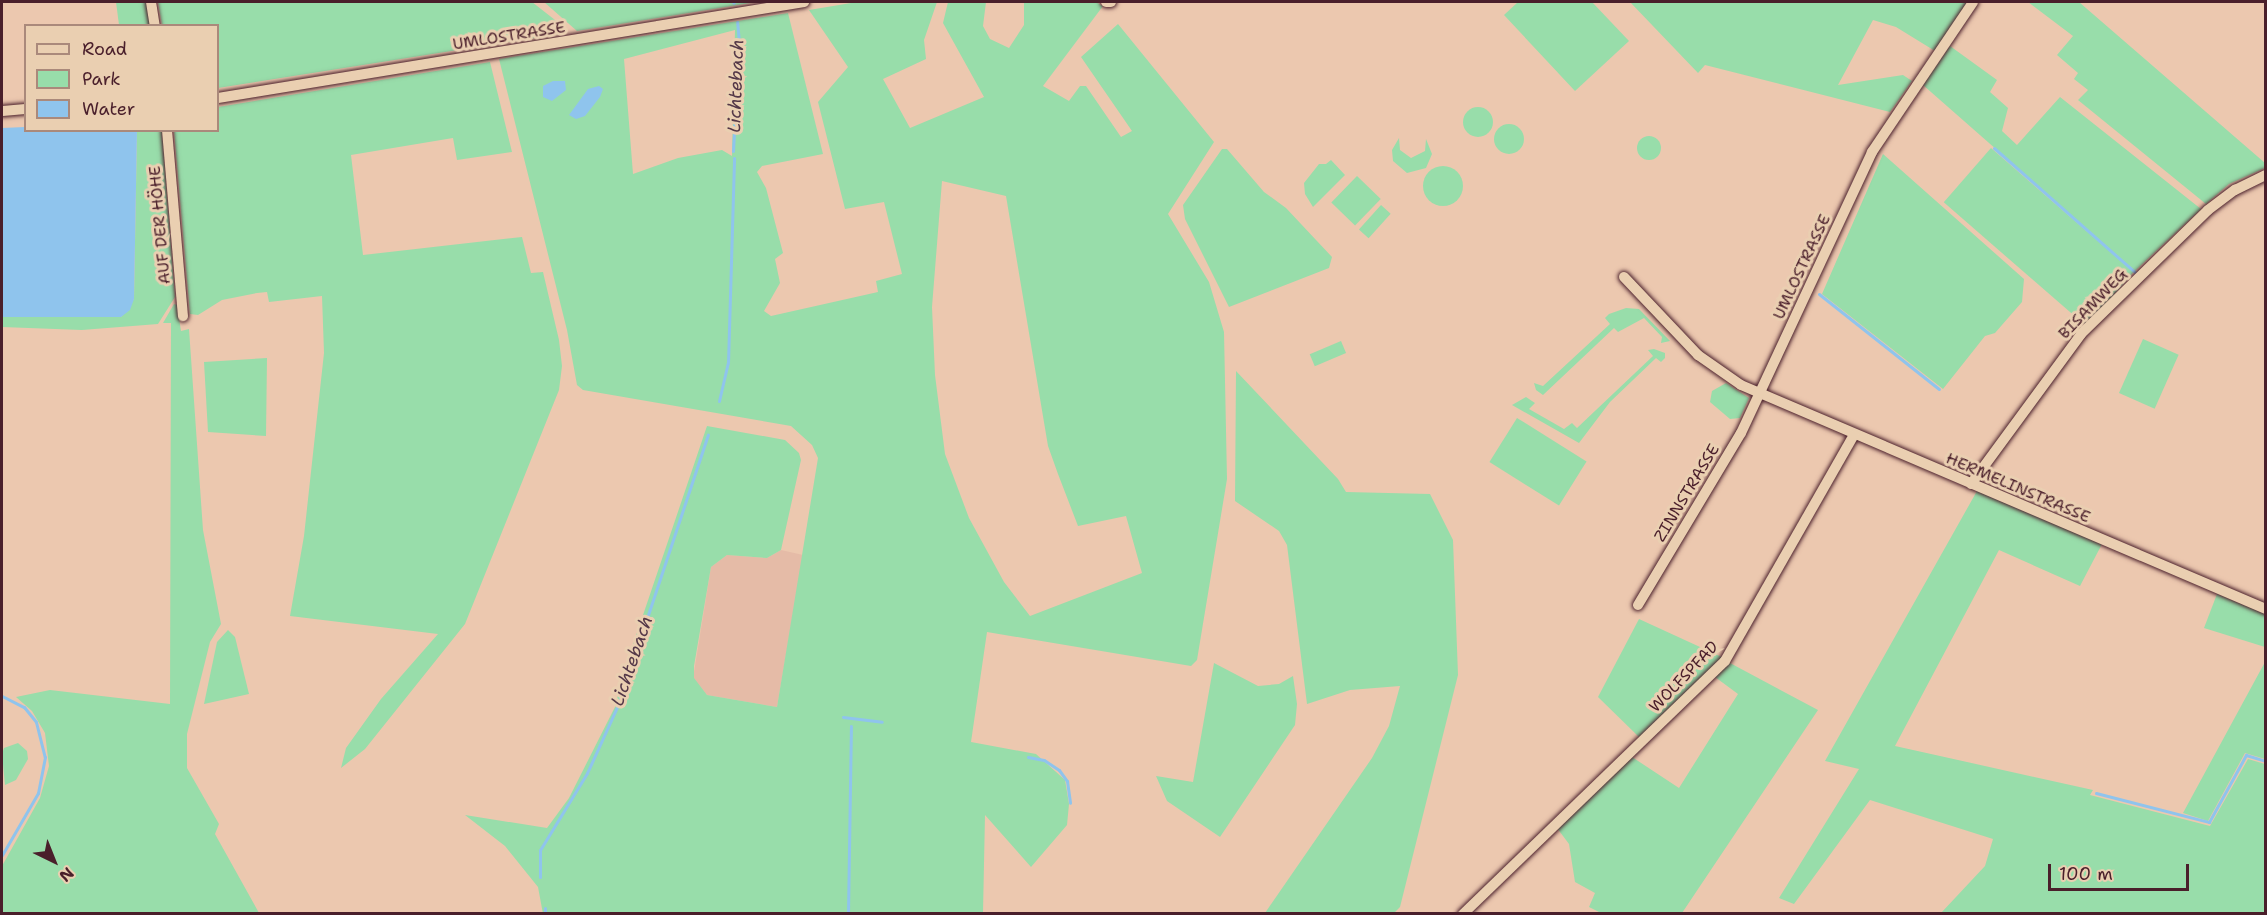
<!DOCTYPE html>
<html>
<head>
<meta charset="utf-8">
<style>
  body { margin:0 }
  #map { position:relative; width:2267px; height:915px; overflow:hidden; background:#ecc8af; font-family:"Shantell Sans",sans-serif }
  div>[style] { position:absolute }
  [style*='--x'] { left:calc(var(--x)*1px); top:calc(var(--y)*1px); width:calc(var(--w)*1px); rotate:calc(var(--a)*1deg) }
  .built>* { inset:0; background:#e5bba7 }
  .green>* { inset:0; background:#98ddaa; transform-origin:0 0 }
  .round { border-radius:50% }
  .water>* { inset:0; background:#8fc4ed }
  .stream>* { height:3px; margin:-1.5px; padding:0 1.5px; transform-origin:1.5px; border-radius:1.5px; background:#8fc4ed }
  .roads { filter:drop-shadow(0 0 2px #4a1f2b) drop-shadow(0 0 2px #4a1f2b) }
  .minor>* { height:10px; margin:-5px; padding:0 5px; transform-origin:5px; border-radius:5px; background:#eacfb1 }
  span { translate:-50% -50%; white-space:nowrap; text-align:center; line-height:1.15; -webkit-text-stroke:6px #eacfb1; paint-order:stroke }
  .street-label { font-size:16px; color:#4a1f2b }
  .water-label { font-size:18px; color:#543848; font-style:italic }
  .frame { position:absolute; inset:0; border:3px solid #4a1f2b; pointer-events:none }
  .legend { position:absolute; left:24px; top:24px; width:195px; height:108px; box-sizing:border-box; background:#eacfb1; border:2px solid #aa897b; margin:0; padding:8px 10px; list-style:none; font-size:18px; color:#4a1f2b }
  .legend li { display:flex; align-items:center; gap:12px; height:30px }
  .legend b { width:30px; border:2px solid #aa897b }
  .north { position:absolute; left:24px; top:831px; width:60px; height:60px; -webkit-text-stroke:4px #eacfb1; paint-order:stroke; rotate:137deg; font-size:16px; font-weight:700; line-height:24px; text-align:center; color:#4a1f2b }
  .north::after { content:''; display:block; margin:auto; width:21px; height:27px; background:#4a1f2b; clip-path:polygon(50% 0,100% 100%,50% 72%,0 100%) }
  .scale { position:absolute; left:2048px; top:864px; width:141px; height:27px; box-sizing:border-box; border:3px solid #4a1f2b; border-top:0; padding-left:8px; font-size:18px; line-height:21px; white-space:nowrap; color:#4a1f2b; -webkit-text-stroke:4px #eacfb1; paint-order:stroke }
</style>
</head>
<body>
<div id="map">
  <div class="built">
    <i style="clip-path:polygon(781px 550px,803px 555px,777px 707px,707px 695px,693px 678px,711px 567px,727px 555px,767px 558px)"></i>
  </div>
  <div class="green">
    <i style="clip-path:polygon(116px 2px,148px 2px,151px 25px,119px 25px)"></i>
    <i style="clip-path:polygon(158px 2px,532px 2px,564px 27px,566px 33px,218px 88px,218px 26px,162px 25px)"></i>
    <i style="clip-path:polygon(544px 2px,757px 2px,577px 31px)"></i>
    <i style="clip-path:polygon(evenodd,857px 2px,937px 2px,924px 40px,926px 59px,883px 79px,910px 128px,984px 97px,943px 23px,948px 2px,986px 2px,983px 26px,990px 39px,1009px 48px,1024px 25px,1024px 2px,1096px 2px,1103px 6px,1043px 86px,1069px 101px,1080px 86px,1086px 86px,1121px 137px,1132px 131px,1081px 57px,1118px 24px,1214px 142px,1168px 214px,1209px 282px,1224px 332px,1227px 479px,1197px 660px,1191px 666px,987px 632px,971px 742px,1036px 754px,1065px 780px,1069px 804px,1067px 825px,1031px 867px,985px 815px,983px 913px,543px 914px,538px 887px,505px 846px,465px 815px,547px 828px,569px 798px,616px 705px,620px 683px,707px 426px,785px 440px,799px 453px,801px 460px,781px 550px,767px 558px,727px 555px,711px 567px,694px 666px,694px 678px,707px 695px,777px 707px,818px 458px,812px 445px,791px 426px,583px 390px,577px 385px,567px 330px,499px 59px,788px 13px,823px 154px,762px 166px,757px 172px,766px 188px,783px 253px,775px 259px,780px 283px,764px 311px,771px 316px,878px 292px,876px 281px,902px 274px,884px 202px,845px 209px,818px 102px,848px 67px,809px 10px,857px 2px,735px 30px,732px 156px,722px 150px,678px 158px,633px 174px,624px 59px,735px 30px,857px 2px,942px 181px,1006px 196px,1048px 446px,1058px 474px,1078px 526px,1126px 516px,1142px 573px,1030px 616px,1004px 582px,969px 518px,945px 454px,935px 375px,932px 307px,942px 181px)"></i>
    <i style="clip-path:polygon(1518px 2px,1592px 2px,1629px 41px,1575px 91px,1504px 15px)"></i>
    <i style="clip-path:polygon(1630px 2px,1967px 2px,1935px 51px,1896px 27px,1873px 20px,1838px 85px,1903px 75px,1912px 81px,1890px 112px,1705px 65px,1698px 73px)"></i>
    <i style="clip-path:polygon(2028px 2px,2079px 2px,2265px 163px,2265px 168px,2229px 184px,2206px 204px,2078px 100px,2088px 90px,2074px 79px,2078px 73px,2057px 55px,2073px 36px)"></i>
    <i style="clip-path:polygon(1950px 46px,1997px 80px,1990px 92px,2008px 108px,2002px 131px,2017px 145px,2060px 97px,2201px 209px,2135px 271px,1923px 85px)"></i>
    <i style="clip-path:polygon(490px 62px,512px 152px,457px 160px,453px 138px,351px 155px,363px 255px,522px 237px,531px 273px,543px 272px,559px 340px,562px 366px,559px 390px,465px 624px,365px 749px,341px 768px,346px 748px,381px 699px,438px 634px,290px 616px,304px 536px,324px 353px,322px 296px,269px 302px,267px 292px,257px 293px,222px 300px,198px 315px,190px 314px,174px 131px,218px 130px,218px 107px)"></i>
    <i class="round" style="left:1463px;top:107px;width:30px;height:30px"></i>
    <i class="round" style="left:1494px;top:124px;width:30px;height:30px"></i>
    <i style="clip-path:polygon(137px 131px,162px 131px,175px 297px,158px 324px,82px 330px,2px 327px,2px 317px,121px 317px,134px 299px)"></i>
    <i class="round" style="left:1637px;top:136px;width:24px;height:24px"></i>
    <i style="clip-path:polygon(1399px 138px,1400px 150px,1411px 158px,1425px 151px,1426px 139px,1432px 154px,1426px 168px,1407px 173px,1393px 161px,1392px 150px)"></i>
    <i style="left:1991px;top:148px;width:189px;height:72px;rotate:41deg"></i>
    <i style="clip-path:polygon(1222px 149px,1227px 149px,1264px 192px,1286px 208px,1332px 257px,1329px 268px,1229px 307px,1185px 219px,1183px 205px)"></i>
    <i style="clip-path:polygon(1883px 154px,2024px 279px,2022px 302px,1995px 333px,1985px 336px,1943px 389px,1822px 294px)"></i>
    <i style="clip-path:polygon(1331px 160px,1345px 175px,1313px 207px,1305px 194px,1304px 183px,1319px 164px,1326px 164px)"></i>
    <i class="round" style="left:1423px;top:166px;width:40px;height:40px"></i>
    <i style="left:1357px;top:176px;width:33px;height:37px;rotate:44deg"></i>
    <i style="left:1381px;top:205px;width:13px;height:33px;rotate:42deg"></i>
    <i style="clip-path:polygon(174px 304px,177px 305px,181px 331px,189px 329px,203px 530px,221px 624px,210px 642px,187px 734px,187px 768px,219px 824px,215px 834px,259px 913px,2px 914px,2px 866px,40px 798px,49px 766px,45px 733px,32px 711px,16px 697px,50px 690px,170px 704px,171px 323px,163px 323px)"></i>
    <i style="clip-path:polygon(1626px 308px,1639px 309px,1670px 341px,1661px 343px,1662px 337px,1644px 318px,1618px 332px,1614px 328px,1543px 395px,1536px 390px,1534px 383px,1543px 386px,1610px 324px,1605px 318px,1609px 314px)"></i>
    <i style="left:2143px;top:339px;width:39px;height:59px;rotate:24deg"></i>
    <i style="left:1341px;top:341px;width:13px;height:34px;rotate:67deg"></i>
    <i style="clip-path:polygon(1654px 349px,1665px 353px,1665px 358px,1661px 362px,1656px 358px,1610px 402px,1579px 443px,1512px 405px,1526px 397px,1535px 403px,1529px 409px,1564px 429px,1572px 423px,1577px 428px,1653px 356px,1648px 350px)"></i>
    <i style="clip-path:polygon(267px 358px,266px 436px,208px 432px,204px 362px)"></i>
    <i style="clip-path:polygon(1236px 371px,1338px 479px,1346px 492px,1430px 494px,1453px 540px,1458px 675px,1400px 907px,1394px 913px,1265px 913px,1372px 758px,1389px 726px,1400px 686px,1350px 690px,1307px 704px,1287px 545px,1279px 531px,1235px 501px)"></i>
    <i style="clip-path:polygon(1726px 383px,1749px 398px,1740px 418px,1730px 419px,1710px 402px,1712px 391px)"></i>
    <i style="left:1517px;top:418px;width:82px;height:52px;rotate:32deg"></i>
    <i style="clip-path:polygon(1977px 491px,2102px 544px,2080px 586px,1999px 550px,1895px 746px,2093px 790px,2090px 795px,2210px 826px,2248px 759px,2265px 764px,2265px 913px,1941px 913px,1985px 866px,1993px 839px,1870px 800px,1794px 904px,1779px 898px,1859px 769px,1825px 761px)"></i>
    <i style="clip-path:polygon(2217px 594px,2265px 614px,2265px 647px,2204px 628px)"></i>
    <i style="clip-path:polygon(1639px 619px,1724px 658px,1640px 738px,1598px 697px)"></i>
    <i style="clip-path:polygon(228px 630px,235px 637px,249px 694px,204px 704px,217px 642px)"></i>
    <i style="clip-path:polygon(2265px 662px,2265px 759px,2245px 753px,2208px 821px,2183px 813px)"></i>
    <i style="clip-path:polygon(1214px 663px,1258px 686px,1279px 684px,1293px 676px,1297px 704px,1295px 725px,1220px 837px,1167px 801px,1156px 776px,1193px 782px)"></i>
    <i style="clip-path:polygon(1730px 663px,1818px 710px,1682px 913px,1601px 913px,1589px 907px,1595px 893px,1575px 882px,1569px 844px,1557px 828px,1632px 757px,1679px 788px,1738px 694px,1715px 677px)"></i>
    <i style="clip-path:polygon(18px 743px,27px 751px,28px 759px,16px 780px,5px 785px,2px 754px,4px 748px)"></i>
  </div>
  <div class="water">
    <i style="clip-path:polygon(553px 81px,565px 81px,566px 90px,552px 101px,543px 97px,543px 86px)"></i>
    <i style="clip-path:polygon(599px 86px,603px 89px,600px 97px,585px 116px,576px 119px,569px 115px,588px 89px)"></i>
    <i style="clip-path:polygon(25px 127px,26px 130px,137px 131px,134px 299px,130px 310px,121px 317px,2px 317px,2px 128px)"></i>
  </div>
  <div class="stream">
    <i style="--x:733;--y:2;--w:1;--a:45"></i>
    <i style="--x:1994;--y:148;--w:189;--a:41.4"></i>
    <i style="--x:733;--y:151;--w:108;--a:-86.8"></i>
    <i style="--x:739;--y:43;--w:21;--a:-95"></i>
    <i style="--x:1819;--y:294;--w:153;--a:38.4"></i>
    <i style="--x:719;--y:401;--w:39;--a:-77"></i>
    <i style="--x:728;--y:363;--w:205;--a:-88.3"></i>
    <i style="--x:2;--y:696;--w:25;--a:27"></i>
    <i style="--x:24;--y:707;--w:19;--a:51"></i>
    <i style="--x:36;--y:722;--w:36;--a:76"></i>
    <i style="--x:45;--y:757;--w:37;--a:101"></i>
    <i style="--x:38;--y:793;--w:72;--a:120.1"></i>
    <i style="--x:843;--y:717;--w:39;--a:7"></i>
    <i style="--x:1028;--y:757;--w:16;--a:11"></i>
    <i style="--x:1044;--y:760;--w:18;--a:34"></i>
    <i style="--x:1059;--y:770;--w:14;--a:54"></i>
    <i style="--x:1067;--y:781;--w:22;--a:82"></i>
    <i style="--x:2096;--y:793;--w:117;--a:14.4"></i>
    <i style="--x:2209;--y:822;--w:77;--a:-61.1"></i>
    <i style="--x:2246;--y:755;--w:21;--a:17"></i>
    <i style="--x:540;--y:877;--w:27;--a:-90"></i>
    <i style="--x:540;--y:850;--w:90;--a:-58.6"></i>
    <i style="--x:587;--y:773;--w:75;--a:-65.5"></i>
    <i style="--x:618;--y:705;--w:285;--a:-71.6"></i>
    <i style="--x:545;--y:908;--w:6;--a:90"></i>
    <i style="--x:848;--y:914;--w:188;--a:-89.1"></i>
  </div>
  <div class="roads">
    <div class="minor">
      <i style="--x:151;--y:2;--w:24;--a:81"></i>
      <i style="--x:1106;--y:2;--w:5;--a:0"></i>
      <i style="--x:218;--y:98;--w:594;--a:-9.3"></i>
      <i style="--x:2;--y:111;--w:24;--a:-5"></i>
      <i style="--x:167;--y:130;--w:187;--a:85.1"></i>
      <i style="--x:1624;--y:277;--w:108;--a:46.5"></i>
      <i style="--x:1698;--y:355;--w:52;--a:34.9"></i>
      <i style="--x:1741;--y:385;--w:571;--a:23.11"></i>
      <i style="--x:1971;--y:484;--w:186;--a:-53.7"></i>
      <i style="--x:2081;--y:334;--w:177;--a:-44.3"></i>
      <i style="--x:2208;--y:210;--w:34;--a:-37"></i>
      <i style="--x:2235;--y:190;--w:34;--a:-26"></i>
      <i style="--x:1638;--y:605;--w:200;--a:-59.1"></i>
      <i style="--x:1741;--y:433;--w:310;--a:-65"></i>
      <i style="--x:1872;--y:152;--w:181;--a:-56"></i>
      <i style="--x:1463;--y:914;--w:364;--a:-44"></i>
      <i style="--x:1725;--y:661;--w:260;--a:-60.3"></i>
    </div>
  </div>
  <div class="street-label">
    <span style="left:509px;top:36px;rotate:-9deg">UMLOSTRASSE</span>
    <span style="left:160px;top:225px;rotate:-95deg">AUF DER HÖHE</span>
    <span style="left:1802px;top:267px;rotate:-65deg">UMLOSTRASSE</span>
    <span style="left:2093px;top:304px;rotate:-46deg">BISAMWEG</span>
    <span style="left:2018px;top:488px;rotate:23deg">HERMELINSTRASSE</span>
    <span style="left:1687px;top:493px;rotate:-59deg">ZINNSTRASSE</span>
    <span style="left:1684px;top:677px;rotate:-46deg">WOLFSPFAD</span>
  </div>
  <div class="water-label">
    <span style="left:736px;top:86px;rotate:-88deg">Lichtebach</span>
    <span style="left:632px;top:661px;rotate:-71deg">Lichtebach</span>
  </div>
  <div class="frame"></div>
  <ul class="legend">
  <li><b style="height:8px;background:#eacfb1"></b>Road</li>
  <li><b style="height:16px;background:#98ddaa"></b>Park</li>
  <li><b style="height:16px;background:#8fc4ed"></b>Water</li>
  </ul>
  <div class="north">N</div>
  <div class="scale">100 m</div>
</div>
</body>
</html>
